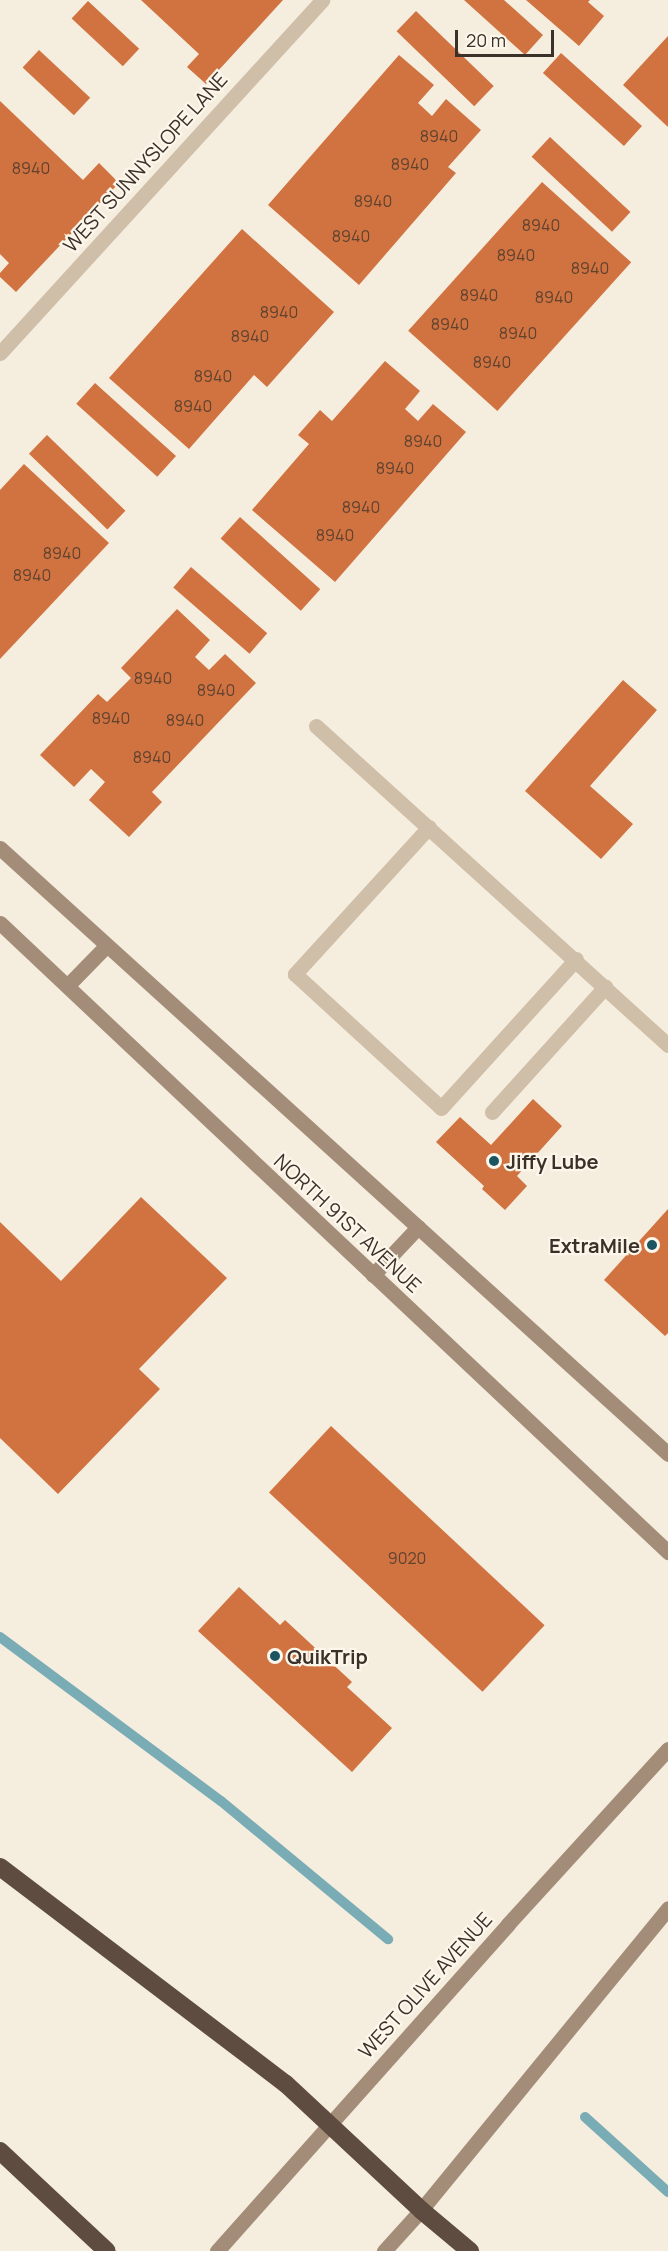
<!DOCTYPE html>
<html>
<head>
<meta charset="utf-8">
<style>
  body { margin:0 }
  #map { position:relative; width:668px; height:2251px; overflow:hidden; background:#f5edde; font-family:Manrope,sans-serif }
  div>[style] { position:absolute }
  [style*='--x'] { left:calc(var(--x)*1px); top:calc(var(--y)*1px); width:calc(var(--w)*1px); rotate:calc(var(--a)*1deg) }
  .stream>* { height:10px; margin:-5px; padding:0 5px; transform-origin:5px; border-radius:5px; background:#7aacb5 }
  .building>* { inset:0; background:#d17341; transform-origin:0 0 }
  .service>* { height:15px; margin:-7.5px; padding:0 7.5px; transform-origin:7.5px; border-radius:7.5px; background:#cfbea8 }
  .minor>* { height:15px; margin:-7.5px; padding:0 7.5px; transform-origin:7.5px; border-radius:7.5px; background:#cfbea8 }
  .secondary>* { height:15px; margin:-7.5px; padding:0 7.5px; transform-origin:7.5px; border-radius:7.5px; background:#a38d79 }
  .motorway>* { height:18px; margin:-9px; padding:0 9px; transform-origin:9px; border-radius:9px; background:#5d4c3f }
  .dots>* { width:16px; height:16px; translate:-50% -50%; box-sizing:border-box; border:3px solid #fcf6eb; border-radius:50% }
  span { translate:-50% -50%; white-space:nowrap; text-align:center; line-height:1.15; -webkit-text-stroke:4.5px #fcf6eb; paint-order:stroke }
  .number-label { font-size:16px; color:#60422f }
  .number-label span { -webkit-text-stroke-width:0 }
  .street-label { font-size:20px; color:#3b3129 }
  .poi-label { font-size:20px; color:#3b3129; font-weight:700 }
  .left { translate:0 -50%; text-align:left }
  .right { translate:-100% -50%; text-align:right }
  .scale { position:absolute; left:455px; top:30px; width:99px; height:27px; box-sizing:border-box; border:3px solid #3b3129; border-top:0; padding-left:8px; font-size:18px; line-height:21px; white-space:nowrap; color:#3b3129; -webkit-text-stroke:4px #fcf6eb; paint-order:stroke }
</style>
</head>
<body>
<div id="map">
  <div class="stream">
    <i style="--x:0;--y:1637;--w:275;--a:36.6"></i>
    <i style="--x:221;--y:1801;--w:217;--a:39.6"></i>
    <i style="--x:585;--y:2117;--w:112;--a:42.1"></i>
  </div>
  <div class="building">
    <i style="clip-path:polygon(141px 0,283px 0,206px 84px,187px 67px,199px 54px)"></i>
    <i style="clip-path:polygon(464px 0,504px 0,543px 35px,525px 55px)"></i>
    <i style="clip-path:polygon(526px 0,590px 0,588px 2px,604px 16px,579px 46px)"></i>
    <i style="left:88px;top:1px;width:70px;height:24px;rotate:43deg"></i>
    <i style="left:416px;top:11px;width:108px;height:28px;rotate:44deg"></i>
    <i style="clip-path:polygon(668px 36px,668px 127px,623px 85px)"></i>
    <i style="left:39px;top:50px;width:70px;height:24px;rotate:43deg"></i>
    <i style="left:561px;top:53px;width:109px;height:27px;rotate:42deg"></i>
    <i style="clip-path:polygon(399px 55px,434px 85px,418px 103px,432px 116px,446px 99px,481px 130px,448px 167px,456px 173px,359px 285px,268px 205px)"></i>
    <i style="clip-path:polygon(0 101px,83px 180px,99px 163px,119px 183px,16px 292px,0 277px,0 273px,9px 263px,0 254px)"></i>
    <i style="left:550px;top:137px;width:110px;height:27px;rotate:43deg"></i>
    <i style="left:542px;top:182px;width:120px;height:200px;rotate:42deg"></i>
    <i style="clip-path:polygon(242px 229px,334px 312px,267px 387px,254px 375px,189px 449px,109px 378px)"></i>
    <i style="clip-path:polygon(385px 361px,420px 391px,405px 409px,418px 421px,433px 404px,466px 432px,335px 582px,252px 510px,309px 444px,298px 435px,320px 410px,332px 421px)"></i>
    <i style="left:95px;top:383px;width:109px;height:28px;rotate:42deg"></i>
    <i style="left:47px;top:435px;width:109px;height:26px;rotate:44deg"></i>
    <i style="clip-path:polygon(24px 464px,109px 543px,0 659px,0 490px)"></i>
    <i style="left:240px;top:517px;width:108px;height:29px;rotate:42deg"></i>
    <i style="left:191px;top:567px;width:101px;height:27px;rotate:41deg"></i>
    <i style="clip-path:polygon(177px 609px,210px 640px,195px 657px,209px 670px,225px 654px,256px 683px,152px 792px,162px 802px,129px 837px,89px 800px,105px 782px,91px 769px,74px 787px,40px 755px,98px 694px,107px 702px,131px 678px,121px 668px)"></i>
    <i style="clip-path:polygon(623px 680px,657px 710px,590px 786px,633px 824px,601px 859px,525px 791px)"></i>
    <i style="clip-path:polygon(533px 1099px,562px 1126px,517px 1176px,527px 1186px,505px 1210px,482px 1189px,484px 1186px,436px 1142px,460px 1117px,491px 1145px)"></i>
    <i style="clip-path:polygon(141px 1197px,227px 1278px,139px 1369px,160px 1389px,58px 1494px,0 1438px,0 1222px,61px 1281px)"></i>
    <i style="clip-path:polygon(668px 1209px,668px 1333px,665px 1336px,604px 1280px)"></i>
    <i style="left:331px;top:1426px;width:292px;height:91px;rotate:43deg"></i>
    <i style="clip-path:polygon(239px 1587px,280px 1625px,285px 1620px,352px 1682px,347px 1687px,392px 1728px,352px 1772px,198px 1631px)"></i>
  </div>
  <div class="service">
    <i style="--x:316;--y:726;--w:475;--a:42.2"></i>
    <i style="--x:429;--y:827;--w:199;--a:132.4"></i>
    <i style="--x:295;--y:974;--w:198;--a:42.5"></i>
    <i style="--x:441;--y:1108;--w:201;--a:-47.8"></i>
    <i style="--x:492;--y:1112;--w:169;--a:-47.9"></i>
  </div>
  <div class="minor">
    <i style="--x:0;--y:353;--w:478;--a:-47.6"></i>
  </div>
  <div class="secondary">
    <i style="--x:0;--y:848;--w:902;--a:42.21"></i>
    <i style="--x:0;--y:923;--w:918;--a:43.28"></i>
    <i style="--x:67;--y:986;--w:56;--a:-45.7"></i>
    <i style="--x:373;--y:1275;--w:66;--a:-46.8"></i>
    <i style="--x:217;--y:2251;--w:438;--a:-48.3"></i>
    <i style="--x:508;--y:1924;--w:237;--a:-47.6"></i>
    <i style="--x:384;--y:2251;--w:55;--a:-47.9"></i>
    <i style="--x:421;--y:2210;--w:390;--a:-50.7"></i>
  </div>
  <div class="motorway">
    <i style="--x:0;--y:1867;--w:359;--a:37.2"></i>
    <i style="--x:286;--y:2084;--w:185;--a:43"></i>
    <i style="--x:421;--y:2210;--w:64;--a:39.9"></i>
    <i style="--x:0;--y:2151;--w:146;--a:43.1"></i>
  </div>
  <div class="dots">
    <i style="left:494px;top:1161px;background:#1a5561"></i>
    <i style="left:652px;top:1245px;background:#1a5561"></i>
    <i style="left:275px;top:1656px;background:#1a5561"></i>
  </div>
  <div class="number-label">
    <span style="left:439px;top:136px">8940</span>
    <span style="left:410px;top:164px">8940</span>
    <span style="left:31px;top:168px">8940</span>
    <span style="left:373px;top:201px">8940</span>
    <span style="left:541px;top:225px">8940</span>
    <span style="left:351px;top:236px">8940</span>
    <span style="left:516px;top:255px">8940</span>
    <span style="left:590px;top:268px">8940</span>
    <span style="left:479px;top:295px">8940</span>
    <span style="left:554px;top:297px">8940</span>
    <span style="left:279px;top:312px">8940</span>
    <span style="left:450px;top:324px">8940</span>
    <span style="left:518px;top:333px">8940</span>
    <span style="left:250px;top:336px">8940</span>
    <span style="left:492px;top:362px">8940</span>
    <span style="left:213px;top:376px">8940</span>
    <span style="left:193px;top:406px">8940</span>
    <span style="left:423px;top:441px">8940</span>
    <span style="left:395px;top:468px">8940</span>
    <span style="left:361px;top:507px">8940</span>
    <span style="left:335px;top:535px">8940</span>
    <span style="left:62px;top:553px">8940</span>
    <span style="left:32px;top:575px">8940</span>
    <span style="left:153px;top:678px">8940</span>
    <span style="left:216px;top:690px">8940</span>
    <span style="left:111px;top:718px">8940</span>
    <span style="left:185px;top:720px">8940</span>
    <span style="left:152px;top:757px">8940</span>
    <span style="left:407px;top:1558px">9020</span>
  </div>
  <div class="street-label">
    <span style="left:145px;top:162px;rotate:-48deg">WEST SUNNYSLOPE LANE</span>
    <span style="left:348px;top:1223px;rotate:43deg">NORTH 91ST AVENUE</span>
    <span style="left:425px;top:1985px;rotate:-48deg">WEST OLIVE AVENUE</span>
  </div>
  <div class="poi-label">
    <span class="left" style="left:506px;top:1161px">Jiffy Lube</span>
    <span class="right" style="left:640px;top:1245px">ExtraMile</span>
    <span class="left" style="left:287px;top:1656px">QuikTrip</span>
  </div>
  <div class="scale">20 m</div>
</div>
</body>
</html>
